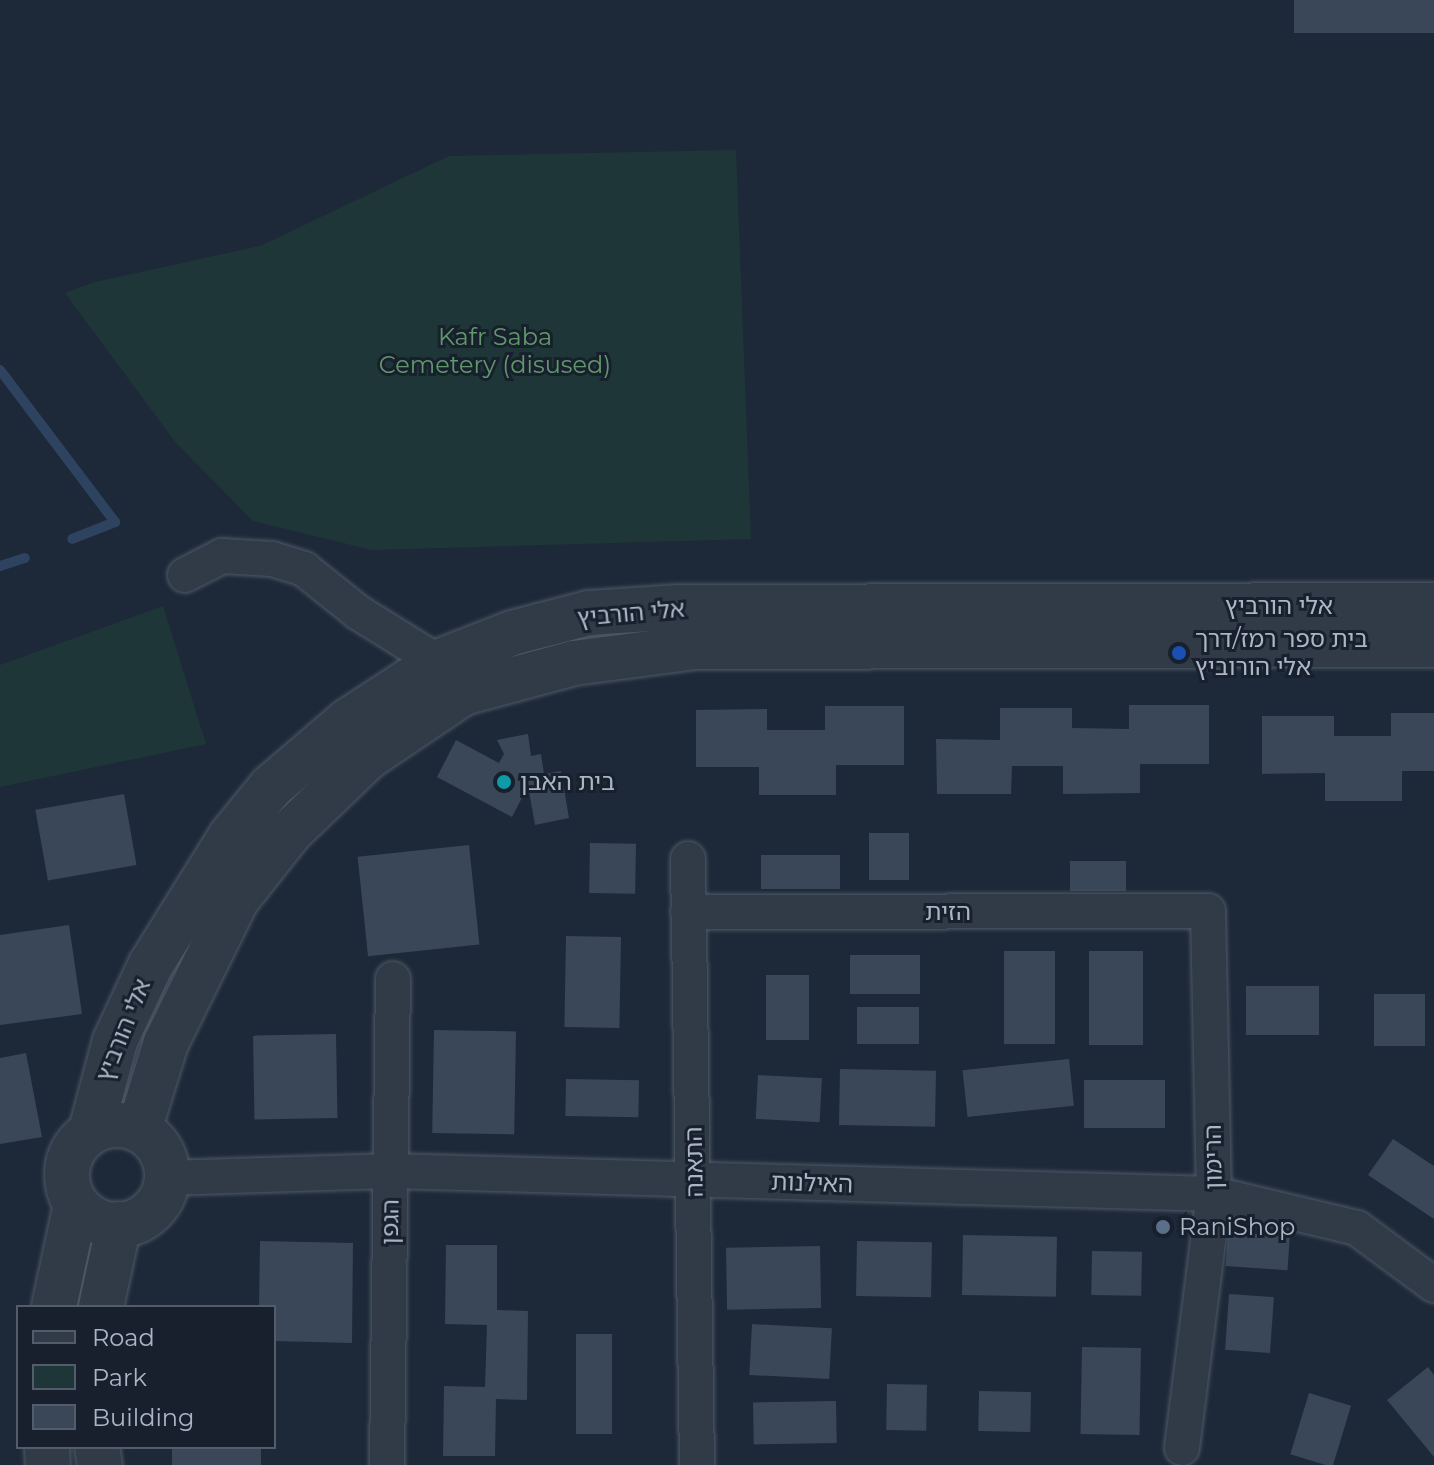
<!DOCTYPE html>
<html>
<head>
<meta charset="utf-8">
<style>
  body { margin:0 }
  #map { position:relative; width:1434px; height:1465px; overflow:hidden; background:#1d2938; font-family:Montserrat,"Noto Sans Hebrew",sans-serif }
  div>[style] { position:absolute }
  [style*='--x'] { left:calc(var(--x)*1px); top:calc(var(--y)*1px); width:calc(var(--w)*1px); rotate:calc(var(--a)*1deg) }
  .green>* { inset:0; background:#1f3639 }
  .stream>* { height:10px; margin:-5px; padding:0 5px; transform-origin:5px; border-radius:5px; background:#2d435f }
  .building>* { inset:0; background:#394759; transform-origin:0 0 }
  .roads { filter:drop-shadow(0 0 2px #4e5967) drop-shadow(0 0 2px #4e5967) }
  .minor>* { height:34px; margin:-17px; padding:0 17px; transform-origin:17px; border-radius:17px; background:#313b48 }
  .tertiary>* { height:44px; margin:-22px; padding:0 22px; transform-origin:22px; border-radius:22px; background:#313b48 }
  .tertiary>.ring { margin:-22px; padding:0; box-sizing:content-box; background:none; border:44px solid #313b48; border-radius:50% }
  .dots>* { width:22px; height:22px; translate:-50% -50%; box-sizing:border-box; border:4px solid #17202c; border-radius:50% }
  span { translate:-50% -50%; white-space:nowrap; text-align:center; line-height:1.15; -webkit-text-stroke:6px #17202c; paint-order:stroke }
  .park-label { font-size:24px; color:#60986c }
  .street-label { font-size:24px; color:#aab6c6 }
  .poi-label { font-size:24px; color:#aab6c6 }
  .left { translate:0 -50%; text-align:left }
  .legend { position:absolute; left:16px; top:1305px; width:260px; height:144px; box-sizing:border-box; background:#17202c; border:2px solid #525c6a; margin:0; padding:10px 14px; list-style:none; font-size:24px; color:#aab6c6 }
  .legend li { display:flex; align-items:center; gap:16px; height:40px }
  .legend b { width:40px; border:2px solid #525c6a }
</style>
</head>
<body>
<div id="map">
  <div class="green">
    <i style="clip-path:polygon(736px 150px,751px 539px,372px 550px,253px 521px,176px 443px,65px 293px,95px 282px,260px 246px,449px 156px)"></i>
    <i style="clip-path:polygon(163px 606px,206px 744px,0 787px,0 665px)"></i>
  </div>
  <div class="stream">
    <i style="--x:0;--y:370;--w:191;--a:52.9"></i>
    <i style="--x:115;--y:522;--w:46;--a:158.4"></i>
    <i style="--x:0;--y:566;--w:26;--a:-18"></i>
  </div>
  <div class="building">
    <i style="left:1294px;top:0;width:140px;height:33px"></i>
    <i style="clip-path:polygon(1129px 705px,1209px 705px,1209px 764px,1140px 764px,1140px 793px,1063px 794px,1063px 766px,1012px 766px,1011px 794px,937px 794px,936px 739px,1000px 740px,1000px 708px,1072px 708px,1072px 728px,1129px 729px)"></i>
    <i style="clip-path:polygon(825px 706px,904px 706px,904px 765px,836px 765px,836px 795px,759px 795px,759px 767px,696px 767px,696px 710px,767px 709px,767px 730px,825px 730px)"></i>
    <i style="clip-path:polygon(1391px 713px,1434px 713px,1434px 771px,1402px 771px,1402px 801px,1325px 801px,1325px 773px,1262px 774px,1262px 716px,1334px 716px,1334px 736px,1391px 736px)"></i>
    <i style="clip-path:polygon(528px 734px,531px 756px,541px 754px,544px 774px,561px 771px,569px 818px,535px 825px,528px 786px,512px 817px,437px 777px,456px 740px,499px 763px,504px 754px,497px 740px)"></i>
    <i style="left:124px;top:794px;width:72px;height:90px;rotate:80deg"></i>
    <i style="left:869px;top:833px;width:40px;height:47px"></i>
    <i style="left:590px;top:843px;width:46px;height:50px;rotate:1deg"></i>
    <i style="left:469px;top:845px;width:100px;height:112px;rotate:84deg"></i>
    <i style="left:761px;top:855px;width:79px;height:34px"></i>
    <i style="left:1070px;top:861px;width:56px;height:30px"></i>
    <i style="clip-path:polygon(69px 925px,82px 1014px,0 1025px,0 935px)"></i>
    <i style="left:566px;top:936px;width:55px;height:91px;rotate:1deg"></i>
    <i style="left:1004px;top:951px;width:51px;height:93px"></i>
    <i style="left:1089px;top:951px;width:54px;height:94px"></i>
    <i style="left:850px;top:955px;width:70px;height:39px"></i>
    <i style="left:766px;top:975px;width:43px;height:65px"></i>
    <i style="left:1246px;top:986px;width:73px;height:49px"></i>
    <i style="left:1374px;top:994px;width:51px;height:52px"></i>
    <i style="left:857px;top:1007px;width:62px;height:37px"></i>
    <i style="left:434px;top:1030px;width:82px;height:103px;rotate:1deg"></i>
    <i style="left:336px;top:1034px;width:84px;height:83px;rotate:89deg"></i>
    <i style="clip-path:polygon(26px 1053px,42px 1137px,0 1144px,0 1058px)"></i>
    <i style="left:1069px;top:1059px;width:47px;height:107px;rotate:84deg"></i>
    <i style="left:840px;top:1069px;width:96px;height:56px;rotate:1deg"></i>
    <i style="left:758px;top:1075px;width:64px;height:44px;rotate:3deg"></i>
    <i style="left:566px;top:1079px;width:73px;height:37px;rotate:1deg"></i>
    <i style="left:1084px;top:1080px;width:81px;height:48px"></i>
    <i style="clip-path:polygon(1393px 1139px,1434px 1166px,1434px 1219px,1368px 1175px)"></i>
    <i style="left:1228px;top:1232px;width:62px;height:34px;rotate:4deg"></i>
    <i style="left:963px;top:1235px;width:94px;height:60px;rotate:1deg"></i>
    <i style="clip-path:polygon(260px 1241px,353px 1243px,352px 1343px,274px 1341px,274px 1307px,259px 1307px)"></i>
    <i style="left:857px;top:1241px;width:75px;height:55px;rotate:1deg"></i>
    <i style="clip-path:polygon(446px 1245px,497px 1245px,497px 1310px,528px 1311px,527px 1400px,496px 1399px,495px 1456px,443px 1456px,444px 1386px,485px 1387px,487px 1325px,445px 1324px)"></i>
    <i style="left:820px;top:1246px;width:62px;height:94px;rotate:89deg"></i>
    <i style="left:1092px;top:1251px;width:50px;height:44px;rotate:1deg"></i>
    <i style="left:1229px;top:1294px;width:45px;height:56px;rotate:4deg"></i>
    <i style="left:752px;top:1324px;width:80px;height:51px;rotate:3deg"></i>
    <i style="left:576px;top:1334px;width:36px;height:100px"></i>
    <i style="left:1082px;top:1347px;width:59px;height:87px;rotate:1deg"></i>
    <i style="clip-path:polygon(1428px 1367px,1434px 1375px,1434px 1457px,1387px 1400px)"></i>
    <i style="left:887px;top:1384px;width:40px;height:46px;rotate:1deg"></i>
    <i style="left:979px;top:1391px;width:52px;height:40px;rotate:1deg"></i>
    <i style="left:1309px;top:1393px;width:44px;height:64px;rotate:17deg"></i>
    <i style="left:836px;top:1401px;width:42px;height:83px;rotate:89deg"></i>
    <i style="left:172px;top:1447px;width:89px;height:18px"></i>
  </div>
  <div class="roads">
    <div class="minor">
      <i style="--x:185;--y:575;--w:42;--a:-27.2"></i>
      <i style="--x:222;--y:556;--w:50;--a:3.4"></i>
      <i style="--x:272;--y:559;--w:34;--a:17"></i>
      <i style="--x:304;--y:569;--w:70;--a:38.7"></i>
      <i style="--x:359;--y:613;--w:93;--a:31.8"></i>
      <i style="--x:688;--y:859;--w:606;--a:89.15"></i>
      <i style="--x:688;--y:912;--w:520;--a:-0.11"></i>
      <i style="--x:1208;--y:911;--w:283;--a:88.8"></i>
      <i style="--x:1214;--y:1194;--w:256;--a:97.2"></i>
      <i style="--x:167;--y:1178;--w:224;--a:-1.8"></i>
      <i style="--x:391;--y:1171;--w:823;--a:1.6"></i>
      <i style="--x:1214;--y:1194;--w:147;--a:13.4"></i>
      <i style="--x:1357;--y:1228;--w:96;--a:36.5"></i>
      <i style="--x:387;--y:1465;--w:486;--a:-89.3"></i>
    </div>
    <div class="tertiary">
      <i class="ring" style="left:67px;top:1125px;width:56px;height:56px"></i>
      <i style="--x:139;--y:1130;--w:91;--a:-72.8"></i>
      <i style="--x:166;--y:1043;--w:161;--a:-63.8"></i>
      <i style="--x:237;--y:899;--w:85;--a:-51.7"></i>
      <i style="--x:290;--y:832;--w:108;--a:-43.9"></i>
      <i style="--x:368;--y:757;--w:115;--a:-34"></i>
      <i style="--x:463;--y:693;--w:115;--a:-15.1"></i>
      <i style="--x:574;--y:663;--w:123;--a:-7.5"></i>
      <i style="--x:696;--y:647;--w:738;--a:-0.16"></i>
      <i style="--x:91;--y:1131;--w:93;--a:-75.1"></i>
      <i style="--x:115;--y:1041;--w:83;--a:-65"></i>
      <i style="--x:150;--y:966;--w:153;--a:-58.1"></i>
      <i style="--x:231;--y:836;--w:63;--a:-50.8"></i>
      <i style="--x:271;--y:787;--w:101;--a:-40.6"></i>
      <i style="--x:348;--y:721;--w:108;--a:-33.2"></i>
      <i style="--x:438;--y:662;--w:79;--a:-21.4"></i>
      <i style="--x:512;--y:633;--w:80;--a:-14.6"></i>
      <i style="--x:589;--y:613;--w:90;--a:-3.8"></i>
      <i style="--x:679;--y:607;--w:755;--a:-0.15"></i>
      <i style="--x:54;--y:1307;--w:105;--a:-77.9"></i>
      <i style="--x:101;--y:1307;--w:85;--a:-77.8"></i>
      <i style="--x:47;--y:1447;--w:18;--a:87"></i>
      <i style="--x:97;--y:1447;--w:18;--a:81"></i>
    </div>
  </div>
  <div class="dots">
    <i style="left:1179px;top:653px;background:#1a4fb4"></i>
    <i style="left:504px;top:782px;background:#0f9aa8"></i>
    <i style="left:1163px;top:1227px;background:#5c6f8a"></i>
  </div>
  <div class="park-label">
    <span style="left:495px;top:351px">Kafr Saba<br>Cemetery (disused)</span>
  </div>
  <div class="street-label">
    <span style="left:1279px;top:606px">אלי הורביץ</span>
    <span style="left:631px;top:613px;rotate:-5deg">אלי הורביץ</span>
    <span style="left:948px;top:912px">הזית</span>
    <span style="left:123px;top:1030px;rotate:-68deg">אלי הורביץ</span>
    <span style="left:1213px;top:1157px;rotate:-91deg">הרימון</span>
    <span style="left:694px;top:1162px;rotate:-91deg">התאנה</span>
    <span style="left:812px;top:1183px;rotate:2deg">האילנות</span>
    <span style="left:390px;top:1222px;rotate:-89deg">הגפן</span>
  </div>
  <div class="poi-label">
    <span class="left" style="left:1195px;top:653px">בית ספר רמז/דרך<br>אלי הורוביץ</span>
    <span class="left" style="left:520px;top:782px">בית האבן</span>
    <span class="left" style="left:1179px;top:1227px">RaniShop</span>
  </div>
  <ul class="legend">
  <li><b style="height:10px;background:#313b48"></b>Road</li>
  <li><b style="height:22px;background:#1f3639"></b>Park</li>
  <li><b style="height:22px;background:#394759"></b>Building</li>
  </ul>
</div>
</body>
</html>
